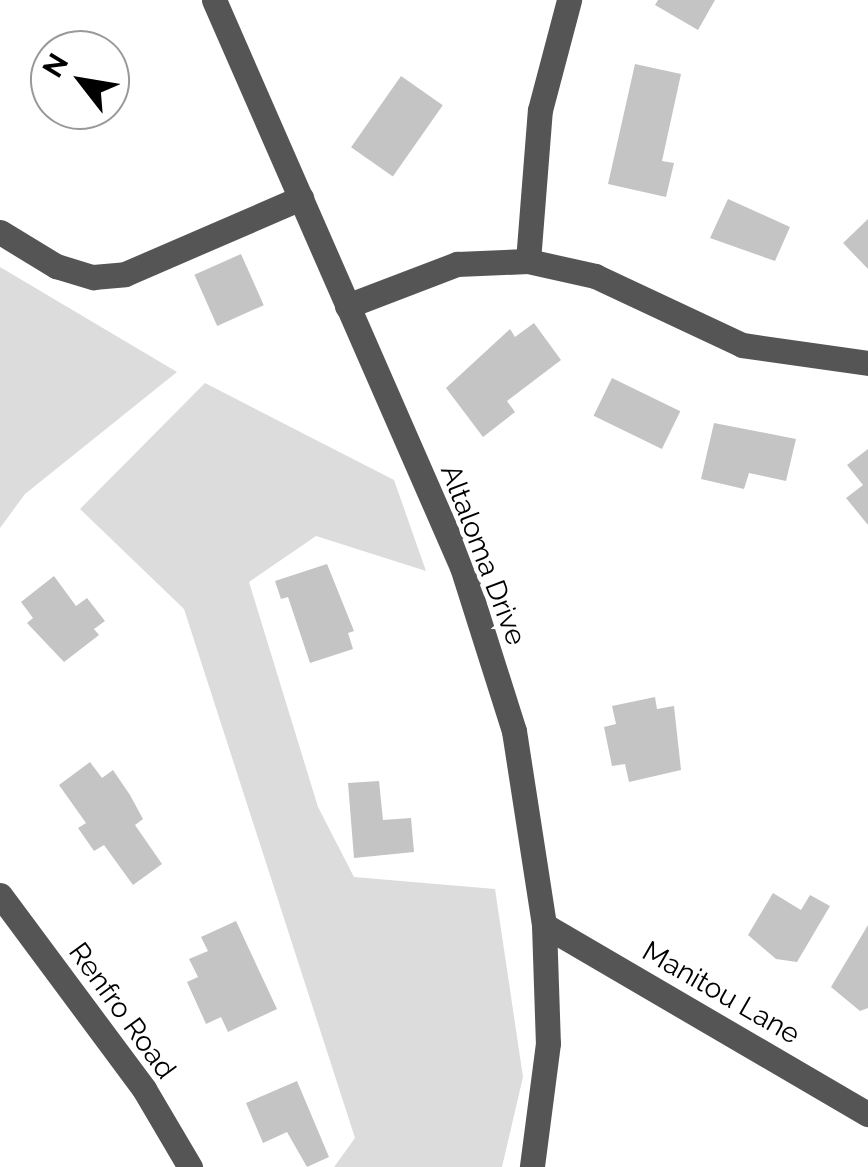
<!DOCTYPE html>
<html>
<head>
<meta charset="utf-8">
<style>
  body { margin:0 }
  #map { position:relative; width:868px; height:1167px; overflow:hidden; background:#fff; font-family:Raleway,sans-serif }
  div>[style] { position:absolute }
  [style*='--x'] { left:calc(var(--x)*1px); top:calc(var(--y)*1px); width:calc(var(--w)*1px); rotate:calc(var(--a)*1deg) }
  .green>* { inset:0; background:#dcdcdc }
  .building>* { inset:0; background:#c4c4c4; transform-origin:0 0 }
  .minor>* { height:25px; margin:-12.5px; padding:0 12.5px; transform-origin:12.5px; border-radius:12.5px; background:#555 }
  span { translate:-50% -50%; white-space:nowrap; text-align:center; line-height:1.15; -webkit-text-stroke:9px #fff; paint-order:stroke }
  .street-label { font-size:28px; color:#000 }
  .north { position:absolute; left:30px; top:30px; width:100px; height:100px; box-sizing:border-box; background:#fff; border:2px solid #999; border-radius:50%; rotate:301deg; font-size:28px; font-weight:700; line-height:40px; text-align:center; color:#000 }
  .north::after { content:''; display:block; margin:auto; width:35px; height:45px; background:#000; clip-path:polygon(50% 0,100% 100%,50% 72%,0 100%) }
</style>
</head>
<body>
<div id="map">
  <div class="green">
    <i style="clip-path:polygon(0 267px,177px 372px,25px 494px,0 528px)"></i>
    <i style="clip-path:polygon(205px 383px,394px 480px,426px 571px,316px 536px,249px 582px,318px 807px,354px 877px,495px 889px,523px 1077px,502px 1167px,334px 1167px,355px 1138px,184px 609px,80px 509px)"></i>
  </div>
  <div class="building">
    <i style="clip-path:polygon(658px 0,715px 0,698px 30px,655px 5px)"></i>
    <i style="clip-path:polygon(635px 64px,681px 74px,662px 161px,674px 163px,666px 197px,608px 184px)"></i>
    <i style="left:401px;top:76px;width:51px;height:87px;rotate:35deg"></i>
    <i style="clip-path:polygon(728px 199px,790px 227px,775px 261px,710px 238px)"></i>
    <i style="clip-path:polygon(868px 219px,868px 269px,843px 243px)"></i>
    <i style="left:241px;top:254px;width:56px;height:51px;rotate:66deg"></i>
    <i style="clip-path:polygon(534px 323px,561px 360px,507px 401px,515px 412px,483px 437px,446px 388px,510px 329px,515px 337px)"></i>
    <i style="left:612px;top:378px;width:76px;height:42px;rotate:26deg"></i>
    <i style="clip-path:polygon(714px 423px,796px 439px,786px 481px,749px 473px,744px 489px,701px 479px)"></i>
    <i style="clip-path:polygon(868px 449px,868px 525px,846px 498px,863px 485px,847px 465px)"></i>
    <i style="clip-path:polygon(327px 564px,354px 631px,348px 633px,353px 649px,310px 663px,288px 597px,281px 599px,275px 581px)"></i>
    <i style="clip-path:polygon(54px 576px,76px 606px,87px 598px,105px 621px,94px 629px,99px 635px,64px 662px,27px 623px,33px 618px,21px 602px)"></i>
    <i style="clip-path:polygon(655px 697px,657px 709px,674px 706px,681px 770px,629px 782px,625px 764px,612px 766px,604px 727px,616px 724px,612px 706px)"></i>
    <i style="clip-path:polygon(90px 762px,102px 778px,113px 770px,130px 795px,143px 819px,135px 825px,162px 864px,133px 885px,104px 845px,94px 851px,78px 828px,86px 823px,59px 785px)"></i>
    <i style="clip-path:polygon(379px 781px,383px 820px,411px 818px,414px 852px,354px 858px,348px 783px)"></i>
    <i style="clip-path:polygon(773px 893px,801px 910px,810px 895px,830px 906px,797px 962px,776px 959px,748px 935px)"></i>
    <i style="clip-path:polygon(236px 921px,277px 1009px,228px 1032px,221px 1017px,206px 1024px,187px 982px,198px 977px,189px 959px,208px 951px,201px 937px)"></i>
    <i style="clip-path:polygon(868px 925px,868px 1008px,860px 1011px,831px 987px)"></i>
    <i style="clip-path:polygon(297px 1081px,329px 1157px,307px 1167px,287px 1132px,263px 1143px,246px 1103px)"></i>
  </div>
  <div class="minor">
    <i style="--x:214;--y:0;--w:619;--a:66.38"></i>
    <i style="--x:462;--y:567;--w:172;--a:72.4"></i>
    <i style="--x:514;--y:731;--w:196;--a:81.2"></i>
    <i style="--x:544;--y:925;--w:118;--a:88.1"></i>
    <i style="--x:548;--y:1043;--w:125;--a:97.4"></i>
    <i style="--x:0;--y:232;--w:66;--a:31.3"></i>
    <i style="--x:56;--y:266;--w:39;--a:17"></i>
    <i style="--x:93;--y:277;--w:32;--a:-5"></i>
    <i style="--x:125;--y:274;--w:192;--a:-23.4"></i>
    <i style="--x:528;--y:261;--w:151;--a:-85.5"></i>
    <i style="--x:540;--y:110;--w:114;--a:-75.2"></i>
    <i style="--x:347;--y:306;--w:118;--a:-20.9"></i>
    <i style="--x:457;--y:264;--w:71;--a:-2.4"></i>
    <i style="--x:528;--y:261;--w:69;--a:12.6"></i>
    <i style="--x:595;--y:276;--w:162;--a:25.1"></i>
    <i style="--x:742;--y:345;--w:127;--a:8.1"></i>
    <i style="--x:0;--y:895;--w:242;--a:53.4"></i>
    <i style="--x:144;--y:1089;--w:91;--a:59.5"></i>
    <i style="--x:544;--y:925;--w:375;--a:30.3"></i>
  </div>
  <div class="street-label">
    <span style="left:483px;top:555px;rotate:69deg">Altaloma Drive</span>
    <span style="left:721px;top:993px;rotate:30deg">Manitou Lane</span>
    <span style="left:122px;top:1011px;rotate:54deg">Renfro Road</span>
  </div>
  <div class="north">N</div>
</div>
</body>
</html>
